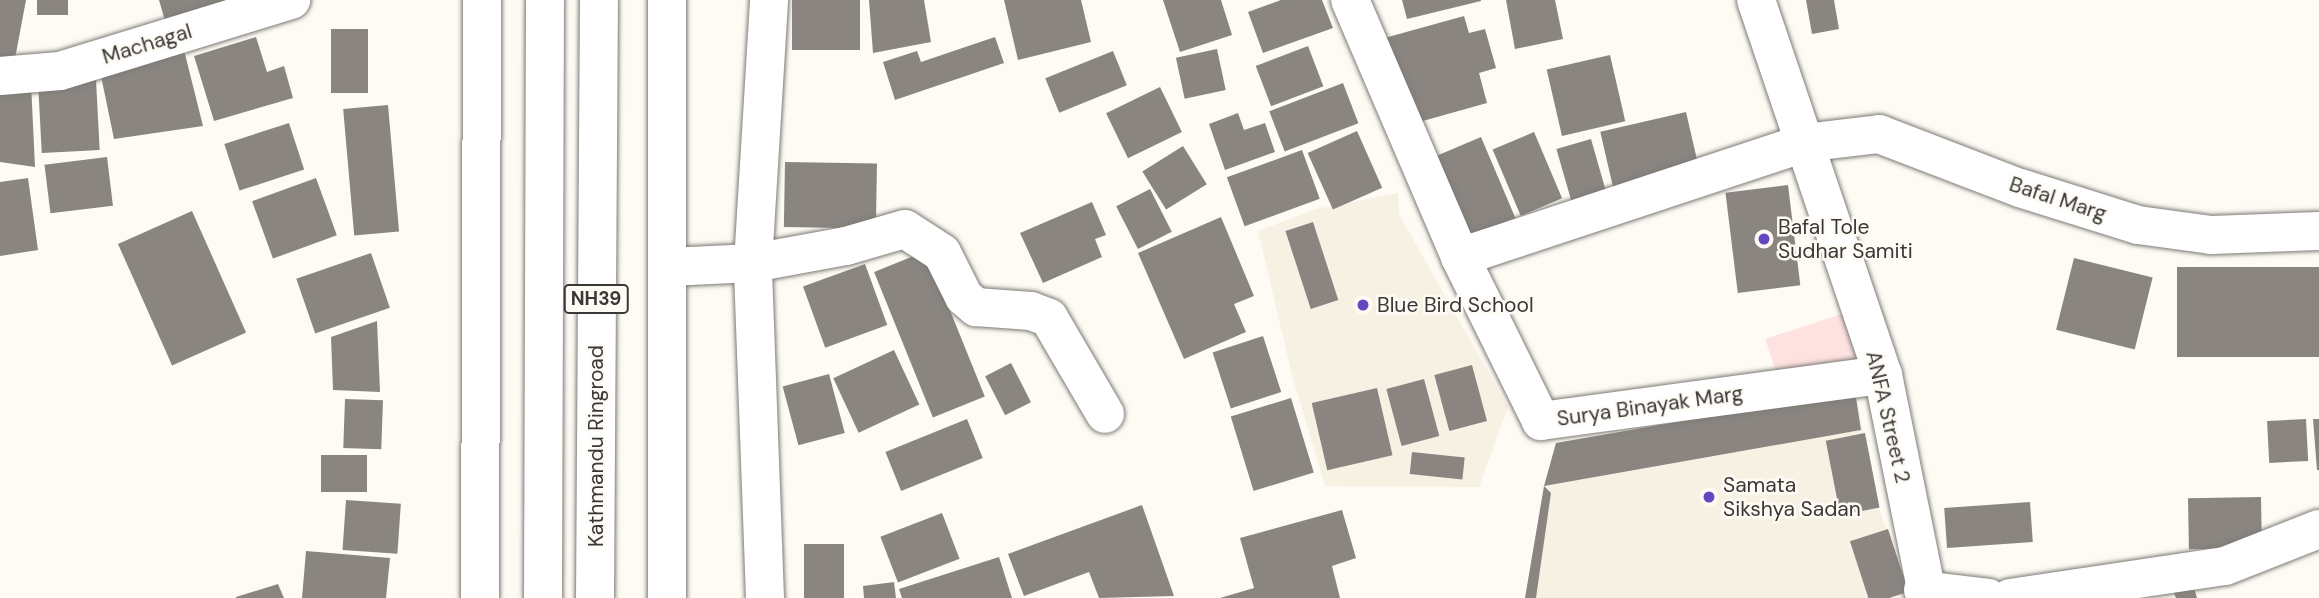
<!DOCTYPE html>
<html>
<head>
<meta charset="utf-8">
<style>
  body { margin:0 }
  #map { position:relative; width:2319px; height:598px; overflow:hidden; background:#fefbf5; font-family:"DM Sans",sans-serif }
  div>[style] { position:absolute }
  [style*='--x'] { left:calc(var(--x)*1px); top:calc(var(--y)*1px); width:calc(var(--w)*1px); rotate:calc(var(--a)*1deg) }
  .built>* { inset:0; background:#f7f1e4 }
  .green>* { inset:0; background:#fde2e0; transform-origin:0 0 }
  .building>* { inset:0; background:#8a8581; transform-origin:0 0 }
  .roads { filter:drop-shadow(0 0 2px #7d7a75) drop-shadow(0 0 2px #7d7a75) }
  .minor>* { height:38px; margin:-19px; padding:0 19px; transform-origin:19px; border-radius:19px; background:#fff }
  .major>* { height:38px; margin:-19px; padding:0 19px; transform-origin:19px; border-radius:19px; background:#fff }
  .highway>* { height:38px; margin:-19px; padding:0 19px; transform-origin:19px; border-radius:19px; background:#fff }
  .dots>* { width:19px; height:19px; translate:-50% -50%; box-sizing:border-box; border:4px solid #fefbf5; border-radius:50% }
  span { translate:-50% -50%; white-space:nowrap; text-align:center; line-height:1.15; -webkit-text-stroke:5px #fefbf5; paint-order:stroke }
  .shield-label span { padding:2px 5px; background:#fefbf5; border:2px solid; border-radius:5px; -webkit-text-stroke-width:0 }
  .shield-label { font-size:19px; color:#393836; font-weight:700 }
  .street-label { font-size:21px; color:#393836 }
  .poi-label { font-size:21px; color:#393836 }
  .left { translate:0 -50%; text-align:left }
</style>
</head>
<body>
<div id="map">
  <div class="built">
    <i style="clip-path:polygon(1398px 193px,1399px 214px,1508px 407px,1479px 487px,1325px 486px,1293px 379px,1258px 231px,1316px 209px)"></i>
    <i style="clip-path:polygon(1855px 391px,1879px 508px,1911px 598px,1525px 598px,1544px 486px,1556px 443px)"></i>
  </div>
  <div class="green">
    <i style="left:1848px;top:312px;width:49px;height:87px;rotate:72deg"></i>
  </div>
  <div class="building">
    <i style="clip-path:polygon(0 0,26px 0,14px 64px,0 65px)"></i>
    <i style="left:37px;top:0;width:31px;height:15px"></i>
    <i style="clip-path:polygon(159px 0,258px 0,166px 24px)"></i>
    <i style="left:792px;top:0;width:68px;height:50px"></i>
    <i style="clip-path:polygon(869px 0,924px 0,931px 42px,873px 53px)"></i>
    <i style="clip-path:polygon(1004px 0,1081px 0,1091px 42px,1018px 60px)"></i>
    <i style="clip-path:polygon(1163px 0,1221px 0,1232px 35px,1180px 52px)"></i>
    <i style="clip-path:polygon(1281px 0,1322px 0,1333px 28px,1263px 53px,1248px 12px)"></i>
    <i style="clip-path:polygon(1402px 0,1481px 0,1481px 1px,1407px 19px)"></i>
    <i style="clip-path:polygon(1506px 0,1555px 0,1563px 39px,1515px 49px)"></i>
    <i style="clip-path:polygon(1806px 0,1834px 0,1839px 29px,1812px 34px)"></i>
    <i style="clip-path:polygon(1464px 16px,1469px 33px,1485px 29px,1496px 68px,1479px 73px,1487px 103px,1405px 126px,1381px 39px)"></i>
    <i style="left:331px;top:29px;width:37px;height:64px"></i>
    <i style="clip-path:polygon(256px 37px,267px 72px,284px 66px,293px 98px,214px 121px,194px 56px)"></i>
    <i style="clip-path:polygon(995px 37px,1004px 63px,895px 100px,883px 62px,917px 51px,921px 62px)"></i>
    <i style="left:1308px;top:46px;width:43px;height:56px;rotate:69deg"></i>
    <i style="left:1217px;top:49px;width:42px;height:42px;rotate:78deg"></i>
    <i style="clip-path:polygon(184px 50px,203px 126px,114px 139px,100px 71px)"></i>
    <i style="left:1113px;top:51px;width:37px;height:73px;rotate:68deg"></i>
    <i style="left:1610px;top:55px;width:68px;height:65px;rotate:77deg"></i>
    <i style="left:96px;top:80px;width:70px;height:58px;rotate:87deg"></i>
    <i style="clip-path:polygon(0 82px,31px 83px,35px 167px,0 162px)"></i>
    <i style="left:1343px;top:83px;width:43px;height:79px;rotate:69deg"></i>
    <i style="left:1160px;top:87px;width:50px;height:60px;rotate:64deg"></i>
    <i style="left:388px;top:105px;width:127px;height:45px;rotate:85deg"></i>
    <i style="left:1686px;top:112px;width:59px;height:88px;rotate:77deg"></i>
    <i style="clip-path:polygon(1238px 113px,1244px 130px,1265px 123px,1275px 152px,1225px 170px,1209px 124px)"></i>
    <i style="left:289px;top:123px;width:49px;height:68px;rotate:72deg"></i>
    <i style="left:1357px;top:131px;width:62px;height:54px;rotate:66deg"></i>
    <i style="left:1534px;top:132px;width:72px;height:45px;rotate:67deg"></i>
    <i style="left:1481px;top:137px;width:88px;height:64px;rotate:67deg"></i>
    <i style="left:1591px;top:139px;width:66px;height:36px;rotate:74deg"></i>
    <i style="left:1183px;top:146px;width:45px;height:48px;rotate:58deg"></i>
    <i style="left:1302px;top:150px;width:52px;height:80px;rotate:70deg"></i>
    <i style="left:107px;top:157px;width:49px;height:63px;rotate:83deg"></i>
    <i style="left:785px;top:162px;width:92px;height:65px;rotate:1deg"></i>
    <i style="clip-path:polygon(28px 178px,38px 250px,0 256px,0 182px)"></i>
    <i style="left:316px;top:178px;width:61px;height:68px;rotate:70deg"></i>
    <i style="left:1788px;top:185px;width:101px;height:63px;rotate:83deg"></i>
    <i style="left:1150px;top:189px;width:48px;height:38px;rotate:63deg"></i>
    <i style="clip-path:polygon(1092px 202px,1106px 235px,1095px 239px,1102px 257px,1043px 283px,1020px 233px)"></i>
    <i style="left:192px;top:211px;width:133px;height:81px;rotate:66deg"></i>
    <i style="clip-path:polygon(1221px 217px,1254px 296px,1234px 304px,1246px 332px,1184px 359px,1138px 253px)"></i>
    <i style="left:1313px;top:222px;width:82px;height:29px;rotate:72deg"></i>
    <i style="left:926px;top:251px;width:157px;height:56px;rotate:68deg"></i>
    <i style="left:371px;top:253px;width:58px;height:79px;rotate:71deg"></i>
    <i style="left:2074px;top:258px;width:81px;height:74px;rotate:14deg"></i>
    <i style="left:865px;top:264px;width:65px;height:66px;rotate:70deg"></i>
    <i style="left:2319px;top:267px;width:90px;height:142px;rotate:90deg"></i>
    <i style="clip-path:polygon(377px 321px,380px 392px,333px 390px,331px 337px)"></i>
    <i style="left:1263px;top:336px;width:59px;height:53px;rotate:72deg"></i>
    <i style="left:894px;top:350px;width:60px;height:67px;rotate:65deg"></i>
    <i style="left:1011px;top:363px;width:44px;height:29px;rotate:63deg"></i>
    <i style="left:1472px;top:365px;width:58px;height:39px;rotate:75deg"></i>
    <i style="left:829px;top:374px;width:61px;height:48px;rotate:75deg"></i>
    <i style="left:1424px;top:379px;width:59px;height:39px;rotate:75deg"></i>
    <i style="left:1377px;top:388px;width:69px;height:67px;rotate:77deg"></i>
    <i style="clip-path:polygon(1855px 391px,1861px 430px,1544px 486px,1551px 493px,1536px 598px,1525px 598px,1544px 486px,1556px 443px)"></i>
    <i style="left:1291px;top:398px;width:78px;height:63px;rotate:73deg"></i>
    <i style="left:345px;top:399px;width:38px;height:49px;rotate:2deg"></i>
    <i style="left:967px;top:419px;width:42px;height:88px;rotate:68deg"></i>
    <i style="left:2306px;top:419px;width:42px;height:39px;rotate:87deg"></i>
    <i style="clip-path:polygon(2313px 419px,2319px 419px,2319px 470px,2317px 470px)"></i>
    <i style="left:1865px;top:433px;width:76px;height:40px;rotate:79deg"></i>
    <i style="left:1412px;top:452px;width:53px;height:22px;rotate:6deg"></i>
    <i style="left:321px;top:455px;width:46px;height:37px"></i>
    <i style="left:2261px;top:497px;width:51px;height:73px;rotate:89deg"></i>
    <i style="left:346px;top:500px;width:55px;height:50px;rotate:4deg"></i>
    <i style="left:2030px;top:502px;width:40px;height:86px;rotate:86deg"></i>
    <i style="clip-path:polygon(1142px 505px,1174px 596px,1099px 598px,1089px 572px,1024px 596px,1008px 554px)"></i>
    <i style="clip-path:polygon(1342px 510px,1356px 558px,1332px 566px,1340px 598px,1220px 598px,1254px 588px,1240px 538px)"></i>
    <i style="left:942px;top:513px;width:49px;height:66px;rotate:69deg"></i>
    <i style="left:1888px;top:529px;width:66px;height:40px;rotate:72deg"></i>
    <i style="left:804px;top:544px;width:40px;height:54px"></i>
    <i style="clip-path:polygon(306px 551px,390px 558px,386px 598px,302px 598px)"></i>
    <i style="clip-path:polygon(999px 557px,1012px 598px,902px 598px,899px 589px)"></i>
    <i style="clip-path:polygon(2190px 575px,2197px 598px,2176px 598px,2168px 578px)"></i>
    <i style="clip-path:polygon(894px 582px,896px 598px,864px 598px,863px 586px)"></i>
    <i style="clip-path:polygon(278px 584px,284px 598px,236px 598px,236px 597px)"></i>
  </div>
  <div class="roads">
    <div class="minor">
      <i style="--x:1350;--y:0;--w:280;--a:66.8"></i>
      <i style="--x:1460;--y:257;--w:183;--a:63.7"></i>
      <i style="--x:1541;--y:421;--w:345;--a:-7.7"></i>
      <i style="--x:1756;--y:0;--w:396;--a:71.3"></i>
      <i style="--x:1883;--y:375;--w:227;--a:78.6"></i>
      <i style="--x:0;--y:76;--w:60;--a:-4.8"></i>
      <i style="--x:60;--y:71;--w:242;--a:-17.1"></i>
      <i style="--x:1460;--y:257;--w:362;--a:-18.3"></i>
      <i style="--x:1804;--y:143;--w:76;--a:-6.8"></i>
      <i style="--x:1879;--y:134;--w:151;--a:21"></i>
      <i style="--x:2020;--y:188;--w:124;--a:17.4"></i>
      <i style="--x:2138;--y:225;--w:74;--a:7.8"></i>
      <i style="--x:2211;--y:235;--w:108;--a:-2.1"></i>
      <i style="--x:669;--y:267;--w:84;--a:-2.7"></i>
      <i style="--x:753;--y:263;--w:95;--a:-10.4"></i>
      <i style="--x:846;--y:246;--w:61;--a:-16.1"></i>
      <i style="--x:905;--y:229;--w:44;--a:33"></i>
      <i style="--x:942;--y:253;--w:49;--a:63.4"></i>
      <i style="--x:964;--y:297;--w:16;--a:40"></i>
      <i style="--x:976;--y:307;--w:55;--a:4.2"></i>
      <i style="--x:1031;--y:311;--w:19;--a:21"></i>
      <i style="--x:1049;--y:318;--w:111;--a:59.7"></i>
      <i style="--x:1923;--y:590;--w:66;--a:6.9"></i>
      <i style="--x:765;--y:598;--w:335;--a:-92.1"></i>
      <i style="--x:753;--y:263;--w:263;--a:-86.5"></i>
      <i style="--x:2010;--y:598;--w:217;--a:-8.5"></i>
      <i style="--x:2225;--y:566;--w:101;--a:-21.5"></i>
    </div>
    <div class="major">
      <i style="--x:667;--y:0;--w:598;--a:90"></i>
      <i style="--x:480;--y:598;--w:598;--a:-89.81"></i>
    </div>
    <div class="highway">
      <i style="--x:543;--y:598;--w:598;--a:-89.81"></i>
      <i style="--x:595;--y:598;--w:598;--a:-89.62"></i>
    </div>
  </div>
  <div class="dots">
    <i style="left:1764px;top:239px;background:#6747bf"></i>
    <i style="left:1363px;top:305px;background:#6747bf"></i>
    <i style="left:1709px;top:497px;background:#6747bf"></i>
  </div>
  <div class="shield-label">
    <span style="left:596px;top:299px">NH39</span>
  </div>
  <div class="street-label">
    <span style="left:147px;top:44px;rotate:-17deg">Machagal</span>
    <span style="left:2058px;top:199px;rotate:18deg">Bafal Marg</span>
    <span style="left:1650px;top:406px;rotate:-8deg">Surya Binayak Marg</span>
    <span style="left:1888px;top:417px;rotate:77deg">ANFA Street 2</span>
    <span style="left:596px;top:446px;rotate:-90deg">Kathmandu Ringroad</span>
  </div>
  <div class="poi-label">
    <span class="left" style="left:1778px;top:239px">Bafal Tole<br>Sudhar Samiti</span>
    <span class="left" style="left:1377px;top:305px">Blue Bird School</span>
    <span class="left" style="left:1723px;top:497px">Samata<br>Sikshya Sadan</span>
  </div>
</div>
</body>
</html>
